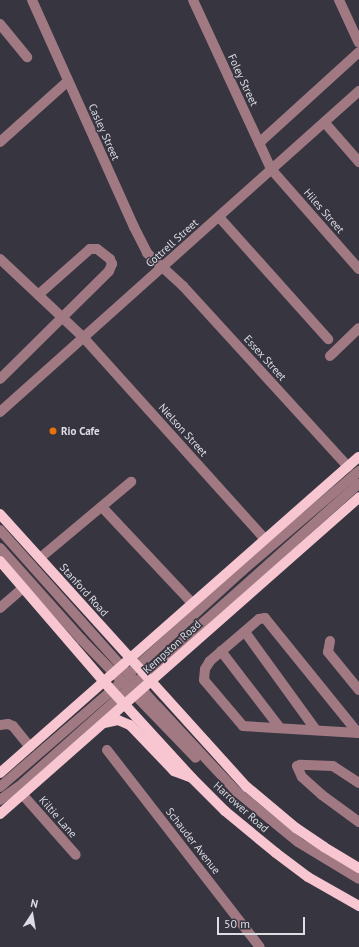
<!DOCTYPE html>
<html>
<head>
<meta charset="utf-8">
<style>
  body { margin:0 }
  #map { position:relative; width:359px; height:947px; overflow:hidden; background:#363540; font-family:"PT Sans",sans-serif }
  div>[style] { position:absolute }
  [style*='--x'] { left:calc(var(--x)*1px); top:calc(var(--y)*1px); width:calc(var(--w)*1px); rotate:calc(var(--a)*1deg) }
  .minor>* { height:10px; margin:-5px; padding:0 5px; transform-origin:5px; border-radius:5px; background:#a17982 }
  .major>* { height:10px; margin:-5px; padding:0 5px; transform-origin:5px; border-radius:5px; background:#f7c6d0 }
  .dots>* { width:11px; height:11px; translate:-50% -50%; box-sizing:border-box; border:2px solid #363540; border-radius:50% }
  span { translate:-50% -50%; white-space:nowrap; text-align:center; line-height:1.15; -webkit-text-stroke:3px #363540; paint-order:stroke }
  .street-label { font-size:11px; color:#dddde4 }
  .poi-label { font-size:11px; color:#dddde4; font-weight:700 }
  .left { translate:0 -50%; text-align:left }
  .north { position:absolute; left:12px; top:895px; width:40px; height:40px; -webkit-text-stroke:3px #363540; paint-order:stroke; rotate:12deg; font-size:11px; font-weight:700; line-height:16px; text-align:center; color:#dddde4 }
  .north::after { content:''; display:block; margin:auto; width:14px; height:18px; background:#dddde4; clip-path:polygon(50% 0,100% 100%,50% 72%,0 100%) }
  .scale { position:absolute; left:217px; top:917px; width:88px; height:18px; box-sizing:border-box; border:2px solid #dddde4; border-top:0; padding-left:5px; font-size:12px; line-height:14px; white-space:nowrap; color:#dddde4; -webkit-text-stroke:3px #363540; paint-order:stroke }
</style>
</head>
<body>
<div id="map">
  <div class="minor">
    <i style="--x:32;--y:0;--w:249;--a:65.8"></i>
    <i style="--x:134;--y:227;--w:29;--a:63"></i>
    <i style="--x:147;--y:253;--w:49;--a:42.5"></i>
    <i style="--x:183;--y:286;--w:245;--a:47.6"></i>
    <i style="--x:193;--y:0;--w:186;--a:65.2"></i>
    <i style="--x:271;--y:169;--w:133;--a:48.7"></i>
    <i style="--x:339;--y:0;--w:47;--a:65.1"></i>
    <i style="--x:0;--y:24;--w:43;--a:50.7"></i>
    <i style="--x:325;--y:123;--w:52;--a:48.9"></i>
    <i style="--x:0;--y:142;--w:91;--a:-41.9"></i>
    <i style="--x:259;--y:143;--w:135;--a:-42.3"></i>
    <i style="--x:219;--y:217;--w:164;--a:48.2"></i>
    <i style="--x:0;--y:259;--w:114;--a:43.2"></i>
    <i style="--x:83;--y:337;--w:272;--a:48"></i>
    <i style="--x:330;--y:356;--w:40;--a:-44"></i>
    <i style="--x:0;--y:379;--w:153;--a:-44.7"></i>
    <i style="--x:109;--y:271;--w:8;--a:-67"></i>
    <i style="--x:112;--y:264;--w:5;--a:-112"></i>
    <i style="--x:110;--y:259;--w:16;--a:-142"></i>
    <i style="--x:97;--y:249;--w:7;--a:180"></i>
    <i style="--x:90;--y:249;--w:69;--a:138.5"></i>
    <i style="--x:0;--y:412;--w:482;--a:-41.8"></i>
    <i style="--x:102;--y:507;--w:133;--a:46.8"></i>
    <i style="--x:0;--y:530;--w:236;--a:48.3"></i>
    <i style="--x:157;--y:706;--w:117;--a:47.1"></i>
    <i style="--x:237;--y:792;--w:79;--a:39.3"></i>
    <i style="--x:298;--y:842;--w:71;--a:31.2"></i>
    <i style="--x:0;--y:548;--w:122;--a:48.3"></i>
    <i style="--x:81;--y:639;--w:165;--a:46"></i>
    <i style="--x:40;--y:558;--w:119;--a:-39.9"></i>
    <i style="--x:0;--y:608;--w:32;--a:-41"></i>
    <i style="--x:245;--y:632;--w:121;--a:54.1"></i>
    <i style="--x:330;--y:641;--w:11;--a:100"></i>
    <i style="--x:328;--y:652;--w:49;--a:50.8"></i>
    <i style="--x:221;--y:651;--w:97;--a:52.5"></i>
    <i style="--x:132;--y:671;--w:149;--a:-42.3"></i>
    <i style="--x:242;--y:571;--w:154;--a:-40.5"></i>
    <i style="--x:0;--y:725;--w:8;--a:-7"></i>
    <i style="--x:8;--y:724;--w:5;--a:22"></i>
    <i style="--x:13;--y:726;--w:27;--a:51"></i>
    <i style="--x:358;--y:733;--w:148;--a:-129"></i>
    <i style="--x:265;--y:618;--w:6;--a:171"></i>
    <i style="--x:259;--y:619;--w:65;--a:139.4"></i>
    <i style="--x:210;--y:661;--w:9;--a:122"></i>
    <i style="--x:205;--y:669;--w:11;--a:95"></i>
    <i style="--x:204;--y:680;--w:60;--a:49.7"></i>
    <i style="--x:243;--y:726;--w:116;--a:3.5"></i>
    <i style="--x:107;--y:750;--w:249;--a:52.2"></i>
    <i style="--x:359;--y:783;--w:31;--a:-147"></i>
    <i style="--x:333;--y:766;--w:33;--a:-178"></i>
    <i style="--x:300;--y:765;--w:3;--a:162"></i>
    <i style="--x:297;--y:766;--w:12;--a:66"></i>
    <i style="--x:302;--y:777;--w:27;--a:42"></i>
    <i style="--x:322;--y:795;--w:46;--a:36.1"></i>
    <i style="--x:0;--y:787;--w:156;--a:-40.8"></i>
    <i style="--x:22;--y:794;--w:81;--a:48.5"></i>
    <i style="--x:0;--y:800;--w:29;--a:-36"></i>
    <i style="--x:23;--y:783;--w:450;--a:-41.7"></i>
  </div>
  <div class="major">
    <i style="--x:0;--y:514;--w:368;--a:47.9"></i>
    <i style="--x:247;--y:787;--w:64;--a:39.9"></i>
    <i style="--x:296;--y:828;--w:34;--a:34"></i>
    <i style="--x:324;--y:847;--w:41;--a:31"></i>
    <i style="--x:0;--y:561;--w:161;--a:49.3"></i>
    <i style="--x:105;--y:683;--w:129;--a:47.5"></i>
    <i style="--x:192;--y:778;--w:47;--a:45"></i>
    <i style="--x:225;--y:811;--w:66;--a:39.5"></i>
    <i style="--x:276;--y:853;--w:40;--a:37"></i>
    <i style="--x:308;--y:877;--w:59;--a:29.6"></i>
    <i style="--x:105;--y:723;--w:13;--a:-13"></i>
    <i style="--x:118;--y:720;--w:13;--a:23"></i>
    <i style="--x:130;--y:725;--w:64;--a:46.3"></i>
    <i style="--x:174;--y:771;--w:17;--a:21"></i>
    <i style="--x:0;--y:773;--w:478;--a:-41.4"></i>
    <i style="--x:0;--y:814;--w:479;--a:-41.4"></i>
  </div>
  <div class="dots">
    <i style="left:53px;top:431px;background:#e8710a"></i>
  </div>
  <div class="street-label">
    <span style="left:243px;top:80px;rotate:65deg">Foley Street</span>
    <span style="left:104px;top:132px;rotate:66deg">Casley Street</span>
    <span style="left:324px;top:211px;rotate:49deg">Hiles Street</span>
    <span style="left:172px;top:243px;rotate:-42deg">Cottrell Street</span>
    <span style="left:265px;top:358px;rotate:48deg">Essex Street</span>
    <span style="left:183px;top:430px;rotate:48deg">Nielson Street</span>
    <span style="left:84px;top:590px;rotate:48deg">Stanford Road</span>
    <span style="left:172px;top:647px;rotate:-42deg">Kempston Road</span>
    <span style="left:241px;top:807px;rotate:42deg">Harrower Road</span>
    <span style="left:58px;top:817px;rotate:49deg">Kiltie Lane</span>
    <span style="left:193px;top:841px;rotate:52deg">Schauder Avenue</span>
  </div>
  <div class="poi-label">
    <span class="left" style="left:61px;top:431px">Rio Cafe</span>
  </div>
  <div class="north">N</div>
  <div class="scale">50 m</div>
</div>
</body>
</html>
